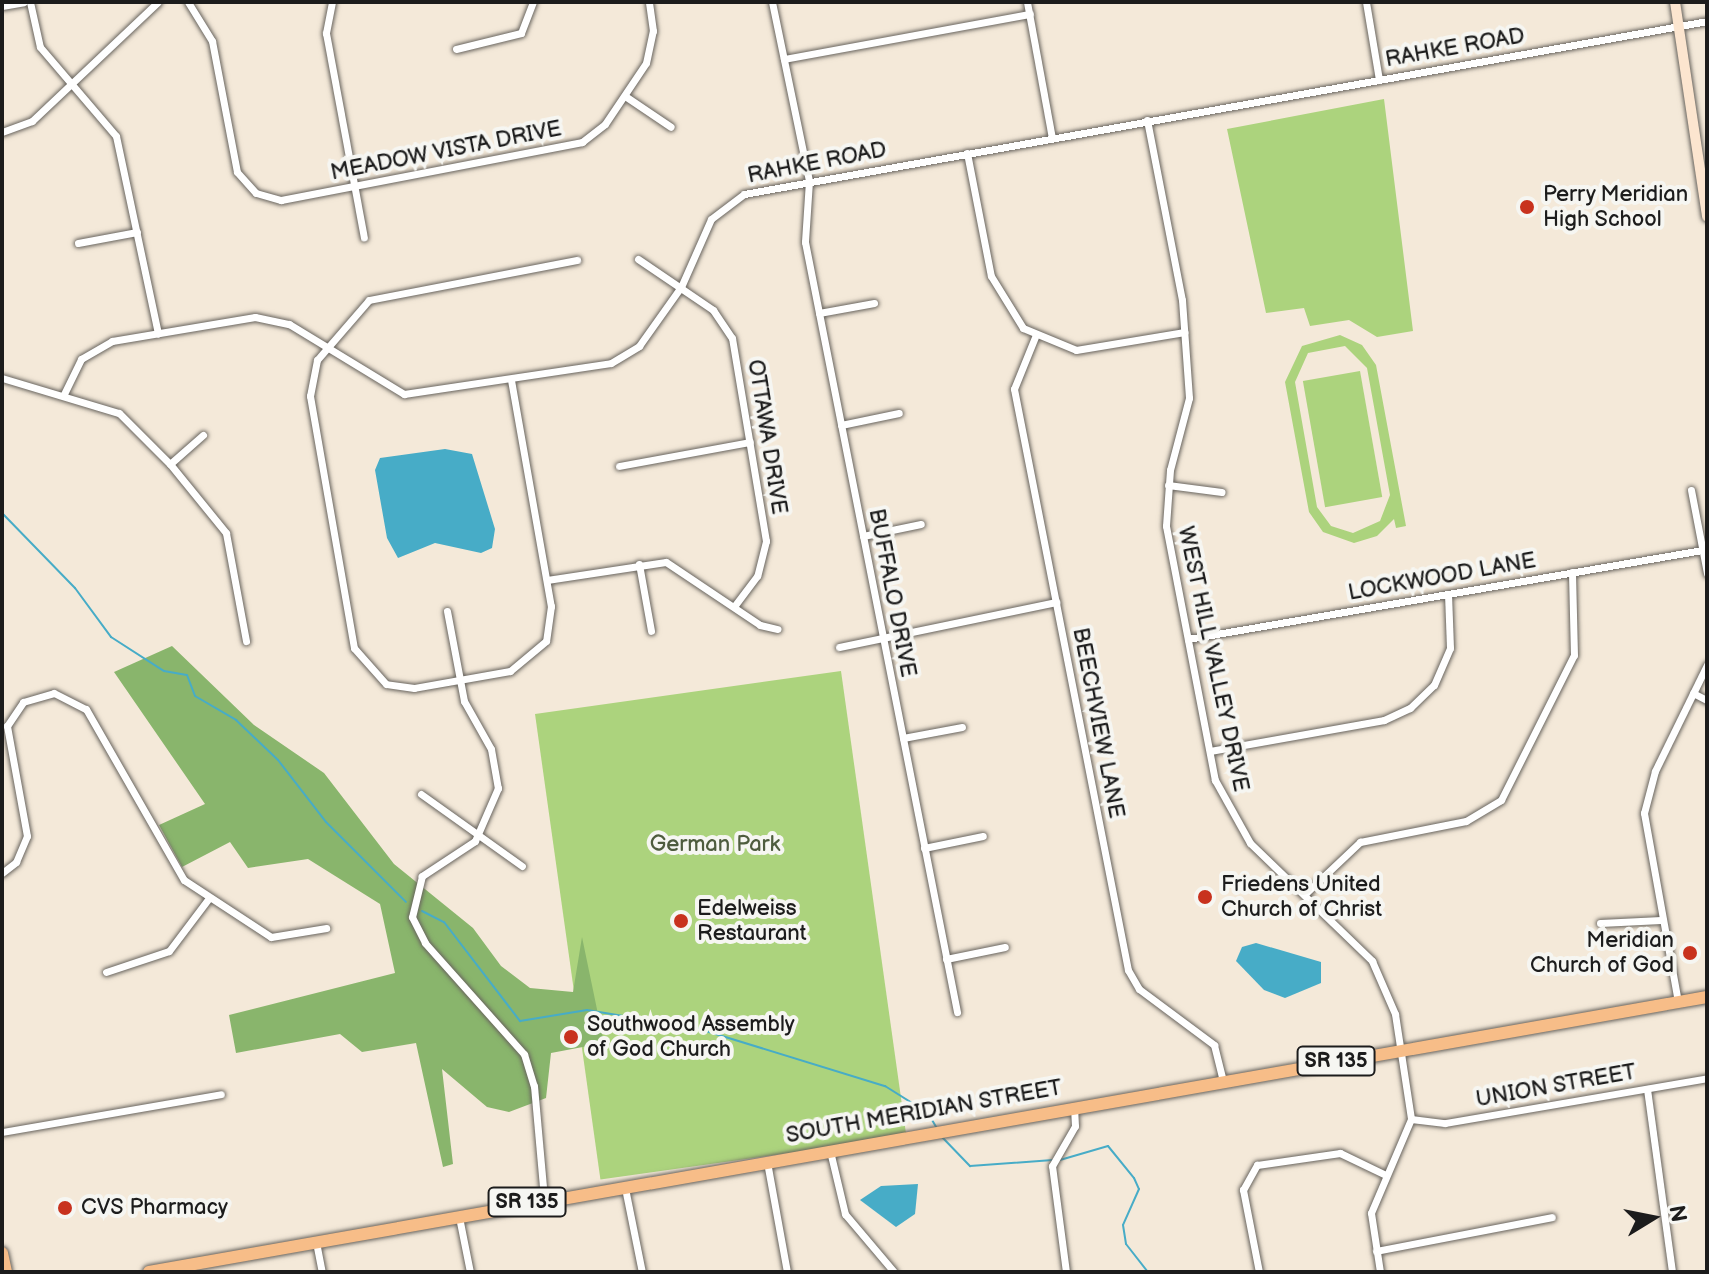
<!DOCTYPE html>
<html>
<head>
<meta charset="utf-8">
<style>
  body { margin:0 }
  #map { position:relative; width:1709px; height:1274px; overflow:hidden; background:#f4e9d9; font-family:"Balsamiq Sans",sans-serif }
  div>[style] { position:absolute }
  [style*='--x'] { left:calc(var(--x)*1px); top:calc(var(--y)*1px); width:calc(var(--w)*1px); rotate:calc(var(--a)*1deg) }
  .green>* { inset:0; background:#acd37d; transform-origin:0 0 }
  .forest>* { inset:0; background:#89b56c }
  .water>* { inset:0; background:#47acc7 }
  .stream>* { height:2px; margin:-1px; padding:0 1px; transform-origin:1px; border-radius:1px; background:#47acc7 }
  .roads { filter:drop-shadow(0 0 2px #68645e) drop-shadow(0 0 2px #68645e) }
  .minor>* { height:7px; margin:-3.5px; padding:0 3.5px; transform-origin:3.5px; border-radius:3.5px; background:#fff }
  .secondary>* { height:10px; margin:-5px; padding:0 5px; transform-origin:5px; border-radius:5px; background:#fce5cf }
  .primary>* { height:12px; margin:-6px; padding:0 6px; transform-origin:6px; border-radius:6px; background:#f7bd88 }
  .dots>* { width:22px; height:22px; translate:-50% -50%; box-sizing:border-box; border:4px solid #f6f6f2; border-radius:50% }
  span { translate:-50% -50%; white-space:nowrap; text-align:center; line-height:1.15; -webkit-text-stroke:8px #f6f6f2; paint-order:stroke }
  .shield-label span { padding:2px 6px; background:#f6f6f2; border:2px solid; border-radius:6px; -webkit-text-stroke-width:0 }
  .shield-label { font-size:20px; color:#1c1c1c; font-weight:700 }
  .street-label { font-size:22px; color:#1c1c1c }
  .poi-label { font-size:22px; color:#1c1c1c }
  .left { translate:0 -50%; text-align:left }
  .right { translate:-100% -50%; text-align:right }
  .park-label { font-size:22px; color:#4e5c3e }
  .frame { position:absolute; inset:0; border:4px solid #1c1c1c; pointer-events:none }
  .north { position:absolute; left:1613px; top:1178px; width:80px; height:80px; -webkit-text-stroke:6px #f6f6f2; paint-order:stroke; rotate:80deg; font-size:22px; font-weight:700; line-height:32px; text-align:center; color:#1c1c1c }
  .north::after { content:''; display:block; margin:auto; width:28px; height:36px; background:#1c1c1c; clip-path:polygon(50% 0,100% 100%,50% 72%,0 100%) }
</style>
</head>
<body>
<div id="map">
  <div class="green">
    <i style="clip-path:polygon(1384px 99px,1413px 331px,1377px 337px,1349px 320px,1310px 326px,1304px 308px,1266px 313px,1227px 129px)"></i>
    <i style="clip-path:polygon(evenodd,1340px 335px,1362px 345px,1376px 365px,1406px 526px,1396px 528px,1394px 519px,1377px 536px,1354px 543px,1323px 532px,1309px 512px,1285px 382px,1302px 346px,1340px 335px,1345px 346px,1367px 368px,1390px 495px,1380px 521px,1353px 533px,1331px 526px,1317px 507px,1295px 382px,1308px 353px,1345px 346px)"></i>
    <i style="left:1360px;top:371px;width:128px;height:58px;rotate:80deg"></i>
    <i style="left:841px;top:671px;width:470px;height:309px;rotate:82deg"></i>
  </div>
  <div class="forest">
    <i style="clip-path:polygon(172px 646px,254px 725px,324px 773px,394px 864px,473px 928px,501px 966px,530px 988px,573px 992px,582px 937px,604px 1043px,551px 1053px,546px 1098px,509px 1112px,487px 1107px,442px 1069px,453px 1164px,443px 1167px,416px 1043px,362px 1052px,340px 1034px,236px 1053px,229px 1015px,395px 973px,380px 904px,308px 859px,248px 868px,230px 842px,182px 867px,159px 825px,205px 804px,114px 672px)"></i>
  </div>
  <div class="water">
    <i style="clip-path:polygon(445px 449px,472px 454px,495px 529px,492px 548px,481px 553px,435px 543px,398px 558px,387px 538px,375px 470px,380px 458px)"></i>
    <i style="clip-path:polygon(1256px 943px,1321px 962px,1321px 983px,1285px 998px,1264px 990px,1236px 961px,1242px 947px)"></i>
    <i style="clip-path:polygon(918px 1184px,915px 1214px,896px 1227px,860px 1200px,881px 1186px)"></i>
  </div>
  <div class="stream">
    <i style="--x:2;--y:513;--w:105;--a:45.8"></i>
    <i style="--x:75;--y:588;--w:61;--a:53.7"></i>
    <i style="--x:111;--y:637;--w:63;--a:32.7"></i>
    <i style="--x:164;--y:671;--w:23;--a:10"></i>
    <i style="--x:187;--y:675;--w:22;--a:69"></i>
    <i style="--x:195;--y:696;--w:48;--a:30.3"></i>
    <i style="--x:236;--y:720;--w:58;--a:43.6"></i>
    <i style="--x:278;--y:760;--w:78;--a:52.3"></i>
    <i style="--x:326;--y:822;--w:113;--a:45"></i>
    <i style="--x:422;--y:911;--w:25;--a:27"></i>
    <i style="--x:444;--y:922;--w:125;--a:52.5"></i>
    <i style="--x:520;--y:1021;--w:68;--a:-9.3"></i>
    <i style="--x:587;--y:1010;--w:110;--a:9.4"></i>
    <i style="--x:696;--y:1028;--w:198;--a:17.1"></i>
    <i style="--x:885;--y:1086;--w:51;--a:32.1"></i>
    <i style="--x:928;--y:1113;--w:16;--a:60"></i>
    <i style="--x:941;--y:1136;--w:42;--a:46"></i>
    <i style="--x:970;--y:1166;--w:83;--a:-4.1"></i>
    <i style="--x:1060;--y:1160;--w:50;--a:-16.3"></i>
    <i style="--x:1108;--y:1146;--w:41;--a:50.9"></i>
    <i style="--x:1134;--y:1178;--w:12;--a:66"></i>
    <i style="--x:1139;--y:1189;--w:39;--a:114"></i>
    <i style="--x:1123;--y:1225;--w:19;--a:81"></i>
    <i style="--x:1126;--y:1244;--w:36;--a:52"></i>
  </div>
  <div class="roads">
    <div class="minor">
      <i style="--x:30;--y:2;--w:46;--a:77.5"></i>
      <i style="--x:40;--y:47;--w:117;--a:49.5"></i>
      <i style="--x:116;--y:136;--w:202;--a:78"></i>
      <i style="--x:188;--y:2;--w:46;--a:58.4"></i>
      <i style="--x:212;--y:41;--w:133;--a:79.2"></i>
      <i style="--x:237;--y:172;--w:28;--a:48"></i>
      <i style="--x:256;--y:193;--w:26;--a:16"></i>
      <i style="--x:281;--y:200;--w:307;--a:-10.9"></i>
      <i style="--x:582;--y:142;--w:29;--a:-38"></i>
      <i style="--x:605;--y:124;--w:73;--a:-56.1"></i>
      <i style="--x:646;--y:63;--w:33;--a:-78"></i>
      <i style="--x:653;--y:31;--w:29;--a:-98"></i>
      <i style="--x:332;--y:2;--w:32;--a:101"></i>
      <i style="--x:326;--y:33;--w:208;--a:79.5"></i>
      <i style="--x:772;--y:2;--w:183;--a:78.3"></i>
      <i style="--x:809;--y:181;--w:61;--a:93.8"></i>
      <i style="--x:805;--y:242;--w:785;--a:78.83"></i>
      <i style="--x:1027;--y:2;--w:138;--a:79.6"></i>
      <i style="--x:1366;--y:2;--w:79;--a:80.5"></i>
      <i style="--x:2;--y:6;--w:22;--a:-10"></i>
      <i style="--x:456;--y:49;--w:67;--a:-13.8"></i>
      <i style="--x:521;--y:33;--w:33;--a:-69"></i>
      <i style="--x:784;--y:59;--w:250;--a:-10.4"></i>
      <i style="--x:625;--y:96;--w:55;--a:34"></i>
      <i style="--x:1147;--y:120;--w:183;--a:79"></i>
      <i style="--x:1182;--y:300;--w:98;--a:85.9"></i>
      <i style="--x:1189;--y:398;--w:74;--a:104.8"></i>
      <i style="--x:1170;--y:470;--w:56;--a:94.1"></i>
      <i style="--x:1166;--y:526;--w:259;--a:79.1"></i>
      <i style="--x:1215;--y:780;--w:72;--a:60.9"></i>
      <i style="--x:1250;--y:843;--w:170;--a:44"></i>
      <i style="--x:1372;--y:961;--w:58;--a:66.5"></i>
      <i style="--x:1395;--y:1014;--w:106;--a:81.3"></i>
      <i style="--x:1411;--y:1119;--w:102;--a:113.1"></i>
      <i style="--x:1371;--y:1213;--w:60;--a:81.3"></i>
      <i style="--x:2;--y:132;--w:32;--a:-20"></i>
      <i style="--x:32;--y:121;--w:173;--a:-43.4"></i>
      <i style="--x:967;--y:153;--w:125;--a:79"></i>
      <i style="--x:991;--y:276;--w:61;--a:58.4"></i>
      <i style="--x:1023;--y:328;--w:57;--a:22.5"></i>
      <i style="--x:1076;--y:350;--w:110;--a:-9.4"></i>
      <i style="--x:78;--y:243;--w:60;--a:-10.6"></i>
      <i style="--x:638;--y:259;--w:91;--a:34.2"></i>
      <i style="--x:713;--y:310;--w:34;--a:56"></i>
      <i style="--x:732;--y:338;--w:206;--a:80.5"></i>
      <i style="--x:766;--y:541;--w:36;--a:104"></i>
      <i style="--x:757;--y:576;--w:38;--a:127"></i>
      <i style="--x:819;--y:313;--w:56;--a:-10.3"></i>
      <i style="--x:1035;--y:337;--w:56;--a:112"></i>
      <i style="--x:1014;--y:389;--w:592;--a:78.9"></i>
      <i style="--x:1128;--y:970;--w:22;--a:60"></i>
      <i style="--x:1139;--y:989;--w:94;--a:36.7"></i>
      <i style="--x:1214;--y:1045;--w:37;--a:76"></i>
      <i style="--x:2;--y:378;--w:122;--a:16.7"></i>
      <i style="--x:119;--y:413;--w:72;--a:45"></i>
      <i style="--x:170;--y:464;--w:89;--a:50.9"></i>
      <i style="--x:226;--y:533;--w:110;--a:79.5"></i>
      <i style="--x:511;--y:380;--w:230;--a:80"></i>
      <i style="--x:551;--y:606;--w:35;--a:98"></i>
      <i style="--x:546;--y:641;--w:47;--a:140.2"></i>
      <i style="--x:510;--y:671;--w:97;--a:170"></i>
      <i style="--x:414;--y:688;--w:28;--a:-172"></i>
      <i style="--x:386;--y:684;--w:48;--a:-131.6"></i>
      <i style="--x:354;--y:648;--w:256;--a:-99.9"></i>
      <i style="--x:310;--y:396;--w:37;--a:-79"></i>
      <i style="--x:317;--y:360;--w:79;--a:-49.1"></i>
      <i style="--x:369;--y:300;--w:212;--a:-10.9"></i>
      <i style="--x:64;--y:394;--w:39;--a:-64"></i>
      <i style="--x:81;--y:359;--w:36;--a:-30"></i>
      <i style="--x:112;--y:341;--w:145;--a:-9.5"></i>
      <i style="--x:255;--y:317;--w:35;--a:12"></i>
      <i style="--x:289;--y:324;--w:135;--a:31.3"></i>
      <i style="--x:404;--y:394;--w:209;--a:-8.5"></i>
      <i style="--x:611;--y:363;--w:33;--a:-31"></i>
      <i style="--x:639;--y:346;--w:72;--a:-54.6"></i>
      <i style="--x:681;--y:287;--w:74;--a:-66.2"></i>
      <i style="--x:711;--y:219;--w:41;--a:-37.1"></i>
      <i style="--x:744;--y:194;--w:978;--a:-10.18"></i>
      <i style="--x:841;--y:425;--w:59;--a:-11.7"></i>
      <i style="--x:170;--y:464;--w:44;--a:-41.3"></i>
      <i style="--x:619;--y:466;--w:133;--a:-10.4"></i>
      <i style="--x:1168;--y:485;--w:54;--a:7.4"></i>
      <i style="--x:1691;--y:490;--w:85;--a:79.1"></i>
      <i style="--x:863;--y:536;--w:59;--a:-11.7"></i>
      <i style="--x:639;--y:564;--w:68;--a:79.8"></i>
      <i style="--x:547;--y:580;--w:120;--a:-8.6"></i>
      <i style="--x:666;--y:562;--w:113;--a:33.8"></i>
      <i style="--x:760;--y:625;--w:18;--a:13"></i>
      <i style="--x:447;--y:611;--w:92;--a:79.3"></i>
      <i style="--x:464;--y:701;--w:55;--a:60.6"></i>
      <i style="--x:491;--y:749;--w:40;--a:80"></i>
      <i style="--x:498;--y:788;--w:58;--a:113.5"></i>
      <i style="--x:475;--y:841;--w:64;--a:146.6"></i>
      <i style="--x:422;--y:876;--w:42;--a:103.7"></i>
      <i style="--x:412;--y:917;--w:29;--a:63"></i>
      <i style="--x:425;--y:943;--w:149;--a:48.3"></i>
      <i style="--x:524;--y:1054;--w:34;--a:73"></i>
      <i style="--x:534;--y:1086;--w:113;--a:84.9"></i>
      <i style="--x:1188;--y:639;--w:522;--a:-9.82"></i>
      <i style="--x:839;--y:647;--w:222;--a:-11.7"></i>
      <i style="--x:1693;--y:693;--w:16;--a:27"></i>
      <i style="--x:903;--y:738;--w:60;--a:-10.6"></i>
      <i style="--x:1210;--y:751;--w:177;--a:-10.1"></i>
      <i style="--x:1384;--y:720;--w:29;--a:-25"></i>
      <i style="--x:1410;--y:708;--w:33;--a:-44"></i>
      <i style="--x:1434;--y:685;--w:40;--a:-66.6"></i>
      <i style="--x:1450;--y:648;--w:54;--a:-92.1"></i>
      <i style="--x:421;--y:794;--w:124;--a:35.5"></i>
      <i style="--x:924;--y:848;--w:60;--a:-11.5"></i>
      <i style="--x:2;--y:873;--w:18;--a:-38"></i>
      <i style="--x:16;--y:862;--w:28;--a:-67"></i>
      <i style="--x:27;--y:836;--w:112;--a:-100.3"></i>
      <i style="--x:7;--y:726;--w:29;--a:-56"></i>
      <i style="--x:23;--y:702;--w:32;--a:-16"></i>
      <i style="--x:54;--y:693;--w:36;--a:27"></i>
      <i style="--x:86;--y:709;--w:197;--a:60.2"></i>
      <i style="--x:184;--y:880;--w:104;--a:33.2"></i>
      <i style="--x:271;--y:937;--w:56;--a:-9.3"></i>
      <i style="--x:1305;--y:894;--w:76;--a:-43.4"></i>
      <i style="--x:1360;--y:842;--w:108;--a:-11.2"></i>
      <i style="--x:1466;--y:821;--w:41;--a:-31"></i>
      <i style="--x:1501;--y:800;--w:162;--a:-63.3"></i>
      <i style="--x:1574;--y:655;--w:83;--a:-91.4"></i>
      <i style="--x:1600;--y:923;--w:61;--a:-2.8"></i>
      <i style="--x:946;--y:959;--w:60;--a:-11.5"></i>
      <i style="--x:106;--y:972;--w:66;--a:-18.4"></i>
      <i style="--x:169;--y:951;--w:66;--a:-53"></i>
      <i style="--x:1678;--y:1002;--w:192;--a:-100.2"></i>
      <i style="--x:1644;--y:813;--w:43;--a:-75.3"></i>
      <i style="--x:1655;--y:771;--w:118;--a:-63.9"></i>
      <i style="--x:1647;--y:1089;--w:185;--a:82.2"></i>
      <i style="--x:1411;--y:1119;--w:34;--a:7"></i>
      <i style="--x:1445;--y:1123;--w:266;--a:-9.7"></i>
      <i style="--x:2;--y:1132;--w:222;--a:-9.8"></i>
      <i style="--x:830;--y:1151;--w:65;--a:76.6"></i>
      <i style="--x:845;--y:1214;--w:76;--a:49.8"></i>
      <i style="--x:767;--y:1162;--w:112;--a:79.7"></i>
      <i style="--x:625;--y:1188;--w:86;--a:78.6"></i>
      <i style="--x:459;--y:1217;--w:56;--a:78.7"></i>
      <i style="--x:316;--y:1242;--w:31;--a:79"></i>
      <i style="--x:1376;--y:1251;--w:179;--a:-10.9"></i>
      <i style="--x:1066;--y:1272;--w:107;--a:-97.5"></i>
      <i style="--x:1052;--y:1166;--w:46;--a:-60.1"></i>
      <i style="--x:1075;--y:1126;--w:18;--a:-93"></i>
      <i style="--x:1259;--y:1272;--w:84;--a:-101"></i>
      <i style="--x:1243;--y:1190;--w:29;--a:-61"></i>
      <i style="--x:1257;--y:1165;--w:84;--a:-8.2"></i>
      <i style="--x:1340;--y:1153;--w:51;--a:25.6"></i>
    </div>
    <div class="secondary">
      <i style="--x:1675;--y:2;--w:217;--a:81.5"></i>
    </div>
    <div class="primary">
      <i style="--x:2;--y:1253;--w:19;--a:78"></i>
      <i style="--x:149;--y:1272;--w:1582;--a:-10.01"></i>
    </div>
  </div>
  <div class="dots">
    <i style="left:1527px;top:207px;background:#c8321e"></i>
    <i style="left:1205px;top:897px;background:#c8321e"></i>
    <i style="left:681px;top:921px;background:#c8321e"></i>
    <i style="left:1690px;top:953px;background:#c8321e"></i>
    <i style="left:571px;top:1037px;background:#c8321e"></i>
    <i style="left:65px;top:1208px;background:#c8321e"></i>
  </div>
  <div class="shield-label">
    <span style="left:1336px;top:1061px">SR 135</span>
    <span style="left:527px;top:1202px">SR 135</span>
  </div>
  <div class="street-label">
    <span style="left:1455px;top:48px;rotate:-10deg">RAHKE ROAD</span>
    <span style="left:446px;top:151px;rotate:-11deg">MEADOW VISTA DRIVE</span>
    <span style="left:817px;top:163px;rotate:-11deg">RAHKE ROAD</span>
    <span style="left:767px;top:437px;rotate:81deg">OTTAWA DRIVE</span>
    <span style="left:1442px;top:577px;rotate:-10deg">LOCKWOOD LANE</span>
    <span style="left:892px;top:593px;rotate:79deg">BUFFALO DRIVE</span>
    <span style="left:1213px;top:659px;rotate:78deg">WEST HILL VALLEY DRIVE</span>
    <span style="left:1098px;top:723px;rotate:79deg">BEECHVIEW LANE</span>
    <span style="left:1556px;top:1086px;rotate:-10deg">UNION STREET</span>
    <span style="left:924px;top:1112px;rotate:-10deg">SOUTH MERIDIAN STREET</span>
  </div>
  <div class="poi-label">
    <span class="left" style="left:1543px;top:207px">Perry Meridian<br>High School</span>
    <span class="left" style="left:1221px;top:897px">Friedens United<br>Church of Christ</span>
    <span class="left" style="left:697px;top:921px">Edelweiss<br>Restaurant</span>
    <span class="right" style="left:1674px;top:953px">Meridian<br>Church of God</span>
    <span class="left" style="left:587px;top:1037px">Southwood Assembly<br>of God Church</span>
    <span class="left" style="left:81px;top:1208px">CVS Pharmacy</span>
  </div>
  <div class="park-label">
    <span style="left:715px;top:845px">German Park</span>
  </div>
  <div class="frame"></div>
  <div class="north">N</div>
</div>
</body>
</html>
